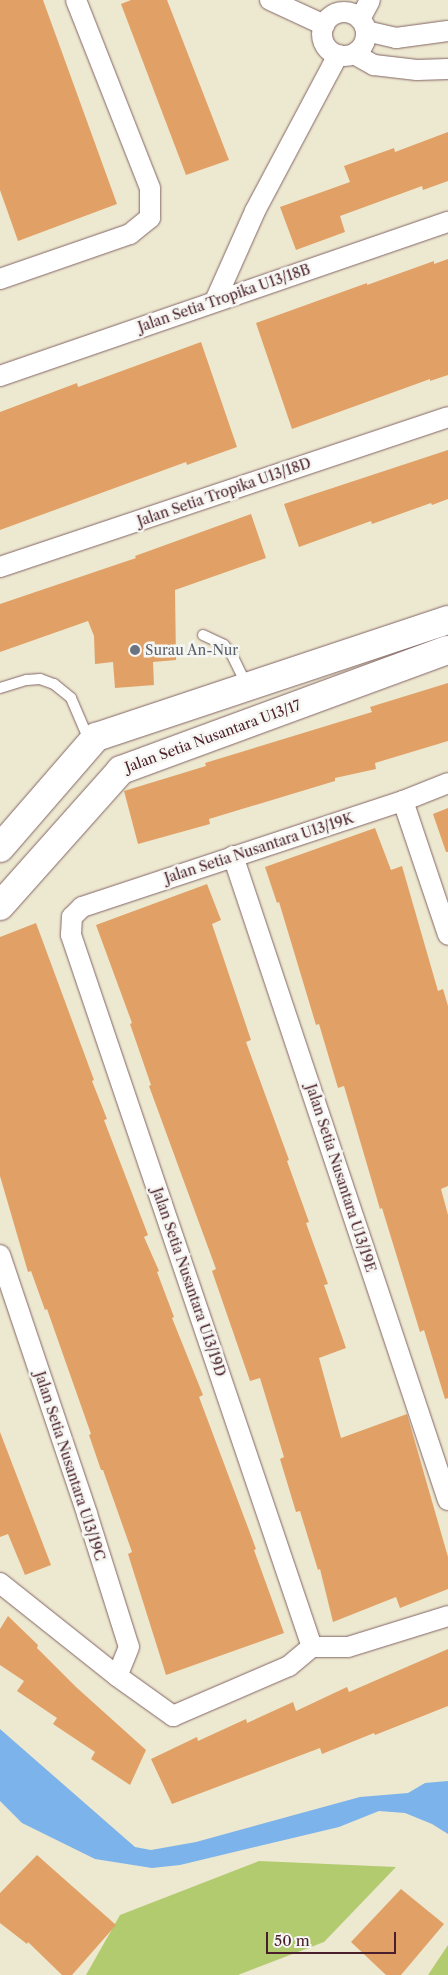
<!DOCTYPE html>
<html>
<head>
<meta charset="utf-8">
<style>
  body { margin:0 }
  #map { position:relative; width:448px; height:1975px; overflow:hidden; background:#ede8d0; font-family:"Libre Caslon Text",serif }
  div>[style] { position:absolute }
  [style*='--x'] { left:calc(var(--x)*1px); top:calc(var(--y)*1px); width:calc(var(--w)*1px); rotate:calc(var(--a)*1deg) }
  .green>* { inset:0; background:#b3cb6f }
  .water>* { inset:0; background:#7db3eb }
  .building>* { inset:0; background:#e1a166 }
  .roads { filter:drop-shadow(0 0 1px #836565) drop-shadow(0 0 1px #836565) }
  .service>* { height:10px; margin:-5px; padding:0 5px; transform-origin:5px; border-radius:5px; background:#fff }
  .minor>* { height:20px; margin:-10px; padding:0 10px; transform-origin:10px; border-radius:10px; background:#fff }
  .minor>.ring { margin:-10px; padding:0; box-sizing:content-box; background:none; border:20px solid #fff; border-radius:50% }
  .secondary>* { height:28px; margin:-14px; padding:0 14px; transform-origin:14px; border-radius:14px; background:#fff }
  .dots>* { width:14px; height:14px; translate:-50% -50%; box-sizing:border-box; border:2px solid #f6f6f2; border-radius:50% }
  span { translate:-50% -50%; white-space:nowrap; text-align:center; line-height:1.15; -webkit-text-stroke:5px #f6f6f2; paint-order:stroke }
  .street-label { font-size:14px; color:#4a1f2b }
  .worship-label { font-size:14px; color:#5b616d }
  .left { translate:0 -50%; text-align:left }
  .scale { position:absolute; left:266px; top:1932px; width:130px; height:22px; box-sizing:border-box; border:2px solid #4a1f2b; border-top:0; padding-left:6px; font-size:15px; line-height:18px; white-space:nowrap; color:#4a1f2b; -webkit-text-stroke:4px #f6f6f2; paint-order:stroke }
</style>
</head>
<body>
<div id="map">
  <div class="green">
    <i style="clip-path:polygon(259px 1861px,396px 1867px,324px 1942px,238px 1975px,86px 1975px,120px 1915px)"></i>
    <i style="clip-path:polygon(448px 1945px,448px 1975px,428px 1975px)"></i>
  </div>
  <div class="water">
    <i style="clip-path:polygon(0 1729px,135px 1847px,151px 1850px,196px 1842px,360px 1797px,408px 1793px,425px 1783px,448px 1781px,448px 1834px,432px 1824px,405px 1813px,379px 1811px,339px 1827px,180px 1865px,152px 1868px,95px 1859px,22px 1823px,0 1801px)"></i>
  </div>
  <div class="building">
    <i style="clip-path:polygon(0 0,43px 0,117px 204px,18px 241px,0 190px)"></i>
    <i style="clip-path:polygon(131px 0,167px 0,229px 160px,186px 175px,121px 4px)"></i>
    <i style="clip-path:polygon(448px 132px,448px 181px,423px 190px,422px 186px,340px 216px,345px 232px,296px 250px,280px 207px,350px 182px,344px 166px,394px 148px,395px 152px)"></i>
    <i style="clip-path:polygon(448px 259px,448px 375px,430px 381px,430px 379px,292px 429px,256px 323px,367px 283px,367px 285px,434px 261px,434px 264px)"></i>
    <i style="clip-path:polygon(201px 342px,237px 447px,187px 465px,186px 462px,0 530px,0 412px,77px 383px,78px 387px)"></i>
    <i style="clip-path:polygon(448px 450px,448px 499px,432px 505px,431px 503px,372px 524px,371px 521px,299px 547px,284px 504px)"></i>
    <i style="clip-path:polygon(251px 514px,266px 558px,175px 590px,176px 660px,153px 662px,154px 685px,115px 688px,113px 662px,95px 664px,94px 636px,88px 621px,0 652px,0 604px,136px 558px,135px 556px)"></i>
    <i style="clip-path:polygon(448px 683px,448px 741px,375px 763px,376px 769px,335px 778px,335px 781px,209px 819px,210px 824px,138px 844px,124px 791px,206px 766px,205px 763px,372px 712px,370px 707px)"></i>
    <i style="clip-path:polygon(448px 808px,448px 852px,446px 852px,433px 814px)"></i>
    <i style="clip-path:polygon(375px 828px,391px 870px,402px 866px,438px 991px,443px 989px,448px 1006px,448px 1186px,441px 1189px,448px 1215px,448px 1398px,445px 1399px,424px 1330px,420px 1332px,382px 1208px,380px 1209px,344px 1086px,338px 1088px,319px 1024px,316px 1025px,279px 902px,277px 903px,265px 867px)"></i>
    <i style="clip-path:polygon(207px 884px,221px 920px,212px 924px,251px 1040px,246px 1042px,289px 1160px,287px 1161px,309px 1222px,306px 1223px,328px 1284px,324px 1285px,346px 1348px,319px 1358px,341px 1438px,407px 1414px,448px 1557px,448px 1589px,400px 1608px,396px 1597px,333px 1622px,320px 1569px,318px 1570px,300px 1511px,296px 1512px,280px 1459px,284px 1457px,260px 1378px,250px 1381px,212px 1271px,216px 1269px,149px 1086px,151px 1085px,130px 1024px,132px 1023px,96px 925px)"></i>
    <i style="clip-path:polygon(36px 923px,94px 1080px,92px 1081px,107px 1119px,104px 1120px,148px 1235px,144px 1237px,159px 1271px,157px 1272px,174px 1317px,172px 1318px,203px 1395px,199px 1397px,256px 1549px,254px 1550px,284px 1633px,166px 1675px,128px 1554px,132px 1552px,103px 1470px,101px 1470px,89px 1435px,91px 1434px,47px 1309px,45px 1310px,31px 1271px,28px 1272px,0 1176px,0 937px)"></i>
    <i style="clip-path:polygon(0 1432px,51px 1565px,25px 1575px,8px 1534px,0 1537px)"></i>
    <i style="clip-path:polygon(8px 1616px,38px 1645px,37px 1648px,76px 1687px,146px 1750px,130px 1785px,91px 1759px,95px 1752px,53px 1724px,57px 1718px,17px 1691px,24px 1681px,0 1665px,0 1629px)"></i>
    <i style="clip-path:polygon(448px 1649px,448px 1706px,375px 1735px,374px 1733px,322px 1754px,320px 1748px,172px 1804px,151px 1759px,197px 1737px,198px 1741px,246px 1719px,247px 1723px,293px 1702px,296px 1711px,347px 1687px,349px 1692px)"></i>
    <i style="clip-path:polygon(37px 1855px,116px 1925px,72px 1975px,62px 1975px,28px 1942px,27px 1944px,0 1923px,0 1893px)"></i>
    <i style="clip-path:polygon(401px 1889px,444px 1924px,401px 1975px,386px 1975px,351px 1942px)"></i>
  </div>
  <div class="roads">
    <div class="service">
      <i style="--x:203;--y:635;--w:23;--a:25"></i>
      <i style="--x:224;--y:645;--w:11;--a:49"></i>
      <i style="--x:231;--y:653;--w:37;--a:64"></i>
      <i style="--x:0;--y:688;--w:28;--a:-17"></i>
      <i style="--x:27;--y:680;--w:13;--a:-4"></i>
      <i style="--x:40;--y:679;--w:15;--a:20"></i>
      <i style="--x:54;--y:684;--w:22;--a:39"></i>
      <i style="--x:71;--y:698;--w:46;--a:66.8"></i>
    </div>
    <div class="minor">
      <i style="--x:270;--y:0;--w:60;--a:24.8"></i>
      <i class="ring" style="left:322px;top:12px;width:24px;height:24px"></i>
      <i style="--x:360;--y:19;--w:21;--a:-62"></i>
      <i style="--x:366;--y:31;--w:31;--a:13"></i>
      <i style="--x:396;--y:38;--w:52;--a:-7.7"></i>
      <i style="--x:354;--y:54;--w:23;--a:29"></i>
      <i style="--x:374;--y:65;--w:43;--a:6.6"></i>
      <i style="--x:417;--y:70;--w:31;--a:-2"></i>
      <i style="--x:0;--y:279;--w:138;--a:-19.1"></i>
      <i style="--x:130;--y:234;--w:26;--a:-39"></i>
      <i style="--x:150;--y:218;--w:30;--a:-90"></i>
      <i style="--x:150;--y:188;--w:202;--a:-111.5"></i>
      <i style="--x:215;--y:301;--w:98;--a:-66"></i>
      <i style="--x:255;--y:211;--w:177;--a:-62"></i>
      <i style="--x:0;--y:376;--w:474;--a:-19"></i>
      <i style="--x:0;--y:567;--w:472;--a:-18.5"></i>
      <i style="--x:403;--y:801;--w:141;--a:71.4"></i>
      <i style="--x:233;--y:856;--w:679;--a:71.54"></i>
      <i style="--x:0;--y:1255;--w:273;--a:71.4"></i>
      <i style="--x:87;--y:1514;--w:139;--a:72.5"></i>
      <i style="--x:129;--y:1647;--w:31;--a:112"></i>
      <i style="--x:0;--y:1583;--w:149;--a:38.5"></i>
      <i style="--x:117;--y:1676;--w:69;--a:35.5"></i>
      <i style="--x:173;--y:1716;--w:126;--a:-23.3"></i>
      <i style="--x:289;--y:1666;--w:30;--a:-40"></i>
      <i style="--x:312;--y:1647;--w:36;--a:0"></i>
      <i style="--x:348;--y:1647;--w:105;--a:-17.2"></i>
      <i style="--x:312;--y:1647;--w:752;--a:-108.7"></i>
      <i style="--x:71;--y:935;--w:18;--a:-87"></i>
      <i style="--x:72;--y:917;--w:14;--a:-45"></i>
      <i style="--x:82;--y:907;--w:338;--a:-18.3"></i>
      <i style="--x:403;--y:801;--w:48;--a:-21.8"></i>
    </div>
    <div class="secondary">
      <i style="--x:0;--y:848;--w:147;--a:-49.1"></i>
      <i style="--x:96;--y:737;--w:371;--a:-18.4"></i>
      <i style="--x:0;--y:906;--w:182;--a:-48.3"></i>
      <i style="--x:121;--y:770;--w:348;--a:-20.2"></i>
    </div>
  </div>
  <div class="dots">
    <i style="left:135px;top:650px;background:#6b7280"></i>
  </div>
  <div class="street-label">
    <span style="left:224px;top:298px;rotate:-19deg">Jalan Setia Tropika U13/18B</span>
    <span style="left:224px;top:492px;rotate:-19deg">Jalan Setia Tropika U13/18D</span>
    <span style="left:213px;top:736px;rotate:-20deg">Jalan Setia Nusantara U13/17</span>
    <span style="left:259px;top:848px;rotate:-18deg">Jalan Setia Nusantara U13/19K</span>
    <span style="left:341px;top:1178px;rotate:72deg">Jalan Setia Nusantara U13/19E</span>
    <span style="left:189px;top:1282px;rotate:71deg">Jalan Setia Nusantara U13/19D</span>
    <span style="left:70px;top:1466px;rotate:72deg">Jalan Setia Nusantara U13/19C</span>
  </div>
  <div class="worship-label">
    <span class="left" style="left:145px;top:650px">Surau An-Nur</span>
  </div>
  <div class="scale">50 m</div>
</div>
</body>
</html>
